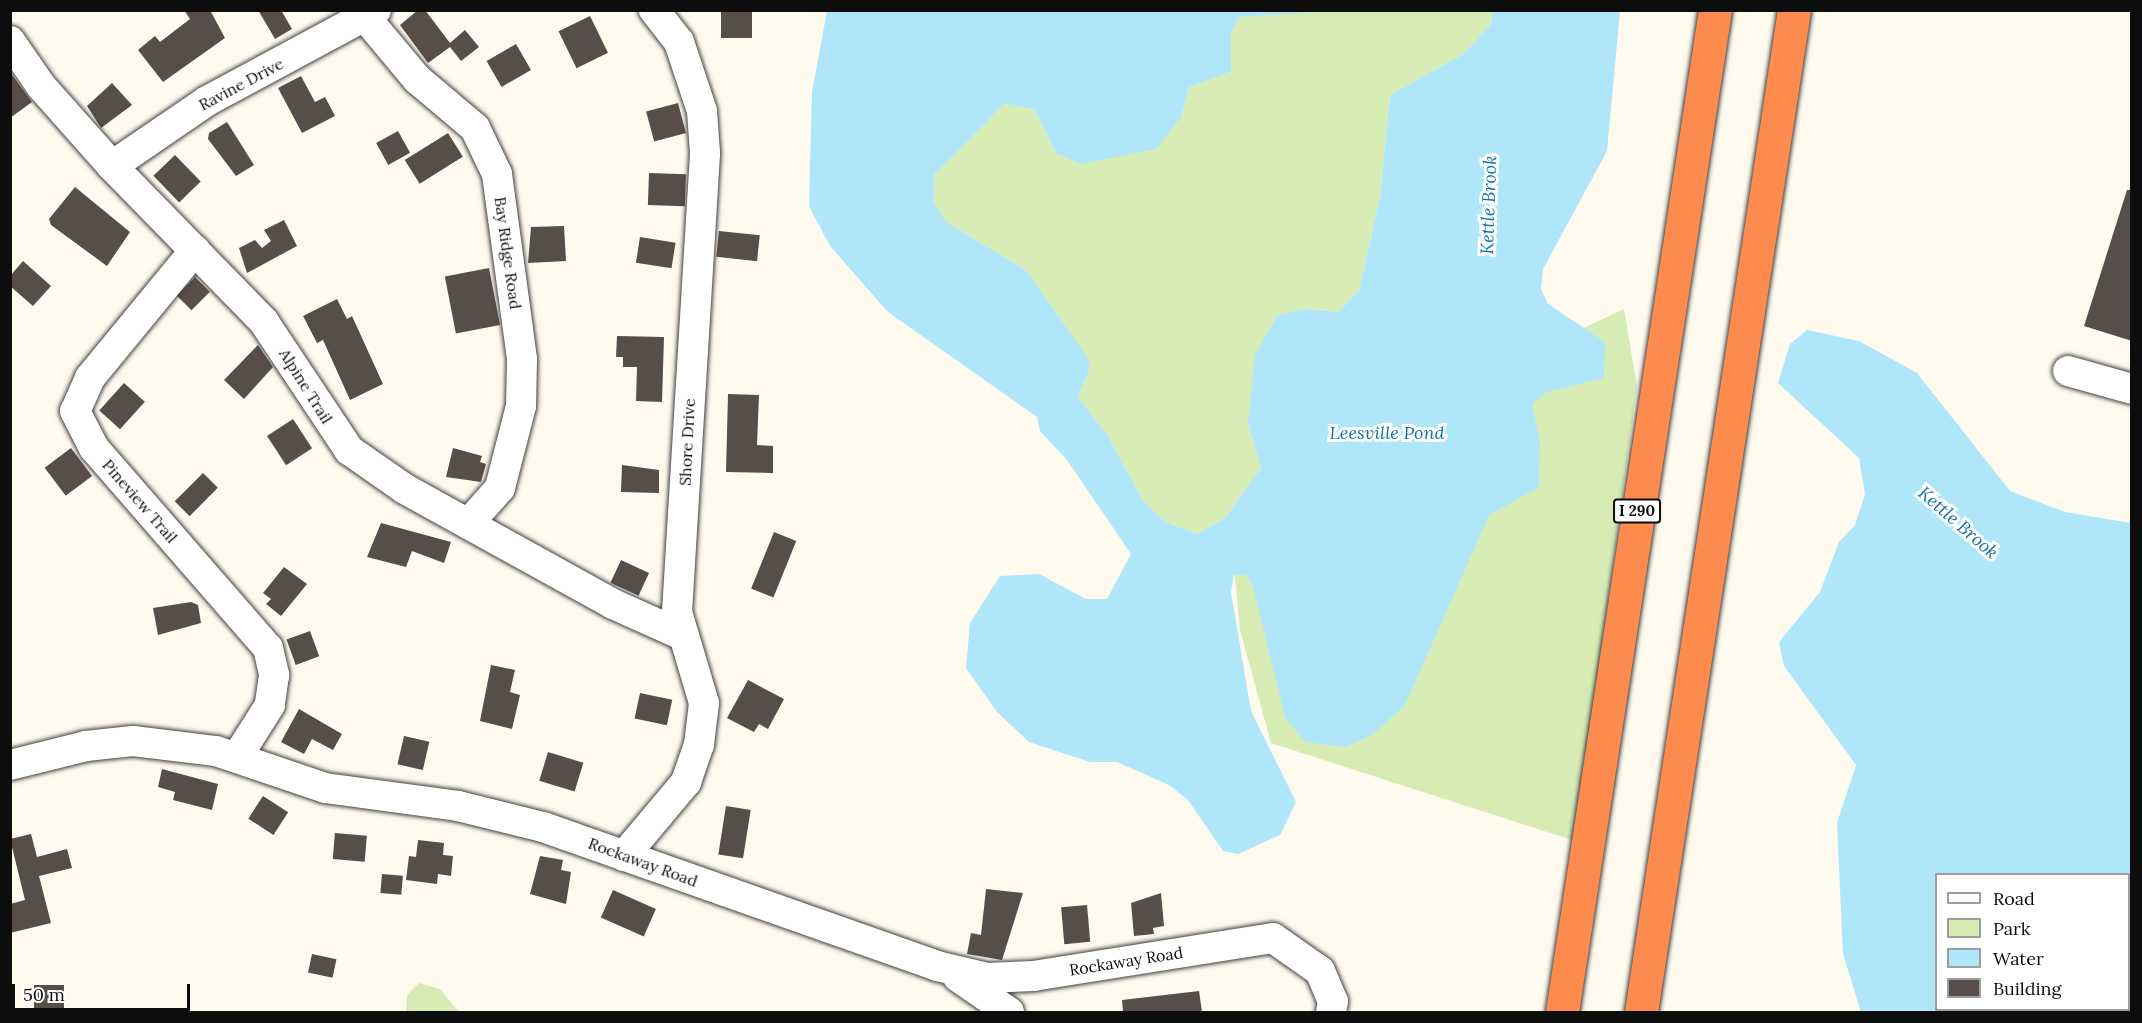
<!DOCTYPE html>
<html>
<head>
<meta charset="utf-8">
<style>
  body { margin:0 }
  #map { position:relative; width:2142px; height:1023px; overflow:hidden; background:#fffaee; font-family:Lora,serif }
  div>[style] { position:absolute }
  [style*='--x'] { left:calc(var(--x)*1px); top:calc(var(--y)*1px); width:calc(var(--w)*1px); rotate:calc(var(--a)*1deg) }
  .green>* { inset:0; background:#d7ecb5 }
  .water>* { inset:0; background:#afe6fa }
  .building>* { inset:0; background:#574d49; transform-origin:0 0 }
  .roads { filter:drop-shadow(0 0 2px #404040) drop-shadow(0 0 2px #404040) }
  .minor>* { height:30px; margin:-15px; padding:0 15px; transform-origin:15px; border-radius:15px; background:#fff }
  .highway>* { height:33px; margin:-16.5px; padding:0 16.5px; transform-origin:16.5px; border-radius:16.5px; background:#fd8b4e }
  span { translate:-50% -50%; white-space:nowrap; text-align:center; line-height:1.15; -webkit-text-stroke:6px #fff; paint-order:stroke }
  .shield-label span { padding:2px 4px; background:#fff; border:2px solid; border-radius:4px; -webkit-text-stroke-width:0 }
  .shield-label { font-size:15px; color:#0d0d0d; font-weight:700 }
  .street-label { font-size:16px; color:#0d0d0d }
  .water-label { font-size:18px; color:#0f75a7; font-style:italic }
  .frame { position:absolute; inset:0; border:12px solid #0d0d0d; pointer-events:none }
  .legend { position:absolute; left:1935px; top:873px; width:195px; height:138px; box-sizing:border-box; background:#fff; border:2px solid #9e9e9e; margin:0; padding:8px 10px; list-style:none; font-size:18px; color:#0d0d0d }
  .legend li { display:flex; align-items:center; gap:12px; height:30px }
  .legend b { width:30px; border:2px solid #9e9e9e }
  .scale { position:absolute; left:12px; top:984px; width:178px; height:27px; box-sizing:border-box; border:3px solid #0d0d0d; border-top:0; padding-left:8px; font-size:18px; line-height:21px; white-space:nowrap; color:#0d0d0d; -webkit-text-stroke:4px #fff; paint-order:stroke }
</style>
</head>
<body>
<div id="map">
  <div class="green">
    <i style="clip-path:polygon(1336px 10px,1493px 11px,1490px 25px,1463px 54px,1390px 95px,1380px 197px,1359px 290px,1339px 312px,1306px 309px,1248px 423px,1261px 468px,1225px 518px,1197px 534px,1166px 522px,1143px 501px,1108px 436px,1078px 397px,1090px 368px,1026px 270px,946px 222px,934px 202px,934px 175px,1004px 104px,1034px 109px,1056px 153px,1181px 117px,1189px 87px,1231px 72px,1231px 33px,1239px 17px)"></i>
    <i style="clip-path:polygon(1624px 309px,1637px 387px,1575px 841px,1271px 743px,1240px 630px,1233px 555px,1522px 357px)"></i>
    <i style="clip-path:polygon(419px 983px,440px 989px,459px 1012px,406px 1012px,407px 995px)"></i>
  </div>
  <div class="water">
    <i style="clip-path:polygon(827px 11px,1336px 11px,1239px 17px,1231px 33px,1231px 72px,1189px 87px,1181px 117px,1156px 149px,1081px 164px,1056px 153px,1034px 109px,1004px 104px,934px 175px,934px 202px,946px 222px,1026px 270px,1087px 357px,1090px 368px,1078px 397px,1108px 436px,1143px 501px,1166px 522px,1197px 534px,1225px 518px,1261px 468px,1248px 423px,1255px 355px,1278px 315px,1306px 309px,1339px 312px,1359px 290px,1380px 197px,1390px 95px,1463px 54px,1490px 25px,1493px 11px,1620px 11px,1607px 151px,1543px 269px,1541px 289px,1548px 304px,1605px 342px,1604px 378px,1546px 392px,1532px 404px,1540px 443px,1539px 487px,1489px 515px,1405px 705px,1373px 734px,1346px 747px,1305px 742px,1285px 717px,1253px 586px,1246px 575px,1234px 575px,1231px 592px,1251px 711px,1296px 802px,1280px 835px,1238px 854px,1223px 851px,1188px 800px,1169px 785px,1117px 762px,1090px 762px,1029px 742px,997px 712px,966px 668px,970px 623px,1000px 576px,1039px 574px,1086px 599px,1107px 599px,1131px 554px,1067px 460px,1040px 431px,1037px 417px,888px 312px,830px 246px,809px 206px,812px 92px)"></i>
    <i style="clip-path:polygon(1807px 330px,1859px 341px,1917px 373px,2010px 491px,2065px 512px,2131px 523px,2131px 928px,2128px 874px,1936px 874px,1936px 1010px,1985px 1010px,1980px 1012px,1861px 1012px,1843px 954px,1837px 823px,1856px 765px,1784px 666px,1779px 642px,1820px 592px,1839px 542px,1855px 525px,1865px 494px,1859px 458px,1778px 383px,1790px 344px)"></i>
  </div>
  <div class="building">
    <i style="clip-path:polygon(184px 10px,210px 10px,225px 38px,163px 82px,138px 50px,155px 36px,160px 42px,190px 19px)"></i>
    <i style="clip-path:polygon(258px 10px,281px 10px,292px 29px,275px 39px)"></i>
    <i style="clip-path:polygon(418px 10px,425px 10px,450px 43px,465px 30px,479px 47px,461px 61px,450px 47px,428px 63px,400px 25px)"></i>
    <i style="left:721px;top:10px;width:31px;height:28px"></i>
    <i style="left:590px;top:16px;width:41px;height:35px;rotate:64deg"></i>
    <i style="left:516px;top:44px;width:30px;height:34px;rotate:60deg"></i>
    <i style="clip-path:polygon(10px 72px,32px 102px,10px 118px)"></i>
    <i style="clip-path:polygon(301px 76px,315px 102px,325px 97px,335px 116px,302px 133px,278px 88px)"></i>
    <i style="clip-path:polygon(112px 83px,132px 105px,101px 128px,87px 106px)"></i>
    <i style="left:678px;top:103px;width:31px;height:33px;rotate:75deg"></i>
    <i style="clip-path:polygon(227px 122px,254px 165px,236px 176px,208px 139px,209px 133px)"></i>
    <i style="left:398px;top:131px;width:25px;height:25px;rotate:61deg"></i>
    <i style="left:448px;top:133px;width:28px;height:51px;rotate:58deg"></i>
    <i style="left:175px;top:155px;width:37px;height:30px;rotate:46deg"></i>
    <i style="left:649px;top:173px;width:37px;height:32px;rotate:2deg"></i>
    <i style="clip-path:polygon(75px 187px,130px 232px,107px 266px,51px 225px,49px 219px)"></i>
    <i style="clip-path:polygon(2127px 190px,2132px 190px,2132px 341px,2084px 326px)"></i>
    <i style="clip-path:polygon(284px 220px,297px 246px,247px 273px,239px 248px,255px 240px,262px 248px,271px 241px,264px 230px)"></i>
    <i style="clip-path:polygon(564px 226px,566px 261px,528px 263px,531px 227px)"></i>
    <i style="left:719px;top:231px;width:41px;height:26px;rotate:6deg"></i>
    <i style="left:640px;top:237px;width:36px;height:26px;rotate:9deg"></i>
    <i style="clip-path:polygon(23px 261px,51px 286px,33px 306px,10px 286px,10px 276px)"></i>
    <i style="left:489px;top:268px;width:58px;height:45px;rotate:79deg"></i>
    <i style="left:195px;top:277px;width:21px;height:26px;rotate:45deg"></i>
    <i style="clip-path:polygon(337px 299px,347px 319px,352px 316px,383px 384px,350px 400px,323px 340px,317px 343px,303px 316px)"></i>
    <i style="clip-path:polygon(617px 336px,664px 337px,662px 402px,636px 401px,637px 367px,623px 367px,623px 357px,616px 357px)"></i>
    <i style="clip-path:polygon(258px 345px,273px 367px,244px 399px,224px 380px)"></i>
    <i style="left:124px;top:383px;width:28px;height:37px;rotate:42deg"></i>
    <i style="clip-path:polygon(728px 394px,759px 395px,757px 445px,773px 446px,773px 473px,726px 472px)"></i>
    <i style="left:293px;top:419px;width:35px;height:31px;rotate:57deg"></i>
    <i style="left:71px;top:448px;width:35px;height:33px;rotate:53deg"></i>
    <i style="clip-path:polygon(453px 448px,482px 456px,480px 462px,486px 464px,481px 482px,446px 477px)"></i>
    <i style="clip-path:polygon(622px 465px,659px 470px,659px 493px,621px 492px)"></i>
    <i style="left:203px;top:473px;width:21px;height:40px;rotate:45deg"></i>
    <i style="clip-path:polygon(381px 523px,451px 542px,444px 563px,412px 551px,406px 567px,367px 557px)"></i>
    <i style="left:774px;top:532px;width:24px;height:61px;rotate:22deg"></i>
    <i style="left:621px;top:560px;width:31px;height:25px;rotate:25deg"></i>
    <i style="clip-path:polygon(284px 567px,307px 584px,281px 616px,266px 604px,271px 599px,263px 593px)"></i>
    <i style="clip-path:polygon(191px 602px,198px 605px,201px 623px,158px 635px,153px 608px)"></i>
    <i style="left:310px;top:631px;width:27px;height:25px;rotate:70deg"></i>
    <i style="clip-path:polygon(491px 665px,515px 670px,510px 692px,520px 695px,512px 729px,480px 721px)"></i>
    <i style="clip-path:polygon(748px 680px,784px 699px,768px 729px,759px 724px,754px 732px,727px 718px)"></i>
    <i style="left:640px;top:693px;width:33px;height:26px;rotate:12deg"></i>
    <i style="clip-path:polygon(299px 709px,342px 734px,333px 750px,312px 739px,304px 754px,281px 742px)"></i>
    <i style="left:404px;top:736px;width:26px;height:29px;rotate:13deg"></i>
    <i style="left:548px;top:752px;width:37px;height:30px;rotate:17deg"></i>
    <i style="clip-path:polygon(162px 769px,218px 784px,212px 810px,173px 800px,175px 792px,158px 787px)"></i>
    <i style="left:263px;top:796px;width:30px;height:27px;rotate:33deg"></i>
    <i style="left:726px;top:806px;width:25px;height:49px;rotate:9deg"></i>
    <i style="left:335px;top:833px;width:32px;height:26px;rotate:5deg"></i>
    <i style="clip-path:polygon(31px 834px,37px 857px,67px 849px,72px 868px,39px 876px,51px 923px,10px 933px,10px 904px,25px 900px,10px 839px)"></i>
    <i style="clip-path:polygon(418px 840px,444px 843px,443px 855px,453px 856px,451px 876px,438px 874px,437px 884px,406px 880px,409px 856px,416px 857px)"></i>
    <i style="clip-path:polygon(540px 856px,563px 860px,561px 870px,571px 872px,566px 904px,530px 894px)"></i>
    <i style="left:382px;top:874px;width:21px;height:19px;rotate:5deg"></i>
    <i style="clip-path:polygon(986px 889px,1023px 893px,1002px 960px,967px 954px,971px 933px,981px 935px)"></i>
    <i style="left:613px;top:890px;width:47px;height:30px;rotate:24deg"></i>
    <i style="clip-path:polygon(1161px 893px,1164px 926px,1153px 928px,1154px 934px,1134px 936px,1131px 903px)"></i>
    <i style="left:1087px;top:905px;width:37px;height:26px;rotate:85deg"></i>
    <i style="left:312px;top:954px;width:25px;height:19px;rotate:12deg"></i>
    <i style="left:34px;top:985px;width:30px;height:27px"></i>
    <i style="clip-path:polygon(1199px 991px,1202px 1012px,1123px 1012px,1122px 1000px)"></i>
  </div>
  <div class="roads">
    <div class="minor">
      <i style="--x:366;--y:18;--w:80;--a:50.1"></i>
      <i style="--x:417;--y:79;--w:76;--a:40.2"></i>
      <i style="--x:475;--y:128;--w:51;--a:64.4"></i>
      <i style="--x:497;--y:174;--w:188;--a:82.3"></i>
      <i style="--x:522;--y:360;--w:46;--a:91.2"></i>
      <i style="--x:521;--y:406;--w:85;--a:104.4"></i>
      <i style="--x:500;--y:488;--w:48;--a:131.6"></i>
      <i style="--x:10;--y:41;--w:55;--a:55.4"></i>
      <i style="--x:41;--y:86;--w:107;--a:48.4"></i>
      <i style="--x:112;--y:166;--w:218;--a:45.7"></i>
      <i style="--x:264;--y:322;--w:154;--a:56.4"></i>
      <i style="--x:349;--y:450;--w:68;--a:34.9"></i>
      <i style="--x:405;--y:489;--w:238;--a:28.9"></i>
      <i style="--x:613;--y:604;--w:73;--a:24.1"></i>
      <i style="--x:112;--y:166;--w:115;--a:-34.4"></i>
      <i style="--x:207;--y:101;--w:192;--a:-28.3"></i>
      <i style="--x:195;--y:250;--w:166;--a:129.4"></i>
      <i style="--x:90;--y:378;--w:36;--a:114"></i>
      <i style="--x:75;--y:411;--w:42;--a:62.8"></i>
      <i style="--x:94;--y:448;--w:265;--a:49"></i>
      <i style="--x:268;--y:648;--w:28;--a:77"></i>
      <i style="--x:274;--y:675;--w:30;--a:98"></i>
      <i style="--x:270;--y:705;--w:62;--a:122.4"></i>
      <i style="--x:2068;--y:371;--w:66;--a:15.7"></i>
      <i style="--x:10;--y:765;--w:78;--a:-14"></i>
      <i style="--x:86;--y:746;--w:47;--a:-6.1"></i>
      <i style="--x:133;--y:741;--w:84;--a:6.9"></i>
      <i style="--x:216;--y:751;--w:115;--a:18.7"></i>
      <i style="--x:325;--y:788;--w:134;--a:7.7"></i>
      <i style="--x:458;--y:806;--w:88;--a:13.9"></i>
      <i style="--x:543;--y:827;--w:418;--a:19.4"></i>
      <i style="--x:937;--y:966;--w:51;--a:13.5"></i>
      <i style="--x:987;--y:978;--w:46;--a:-2.5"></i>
      <i style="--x:1033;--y:976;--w:243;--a:-9"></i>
      <i style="--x:1273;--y:938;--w:57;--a:35.1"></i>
      <i style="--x:1320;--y:971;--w:33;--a:67"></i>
      <i style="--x:1333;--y:1001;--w:11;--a:100"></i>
      <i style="--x:624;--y:856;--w:97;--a:-50"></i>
      <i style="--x:686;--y:782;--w:39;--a:-71"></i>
      <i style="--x:699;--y:745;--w:42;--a:-83.2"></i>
      <i style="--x:704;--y:703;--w:95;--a:-106.5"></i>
      <i style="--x:677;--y:612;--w:460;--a:-86.5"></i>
      <i style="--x:705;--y:153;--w:42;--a:-94.1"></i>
      <i style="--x:702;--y:111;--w:73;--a:-108.4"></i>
      <i style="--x:679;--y:42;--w:41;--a:-128"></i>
      <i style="--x:958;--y:977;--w:62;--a:34.5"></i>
    </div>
    <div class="highway">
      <i style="--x:1562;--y:1012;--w:1014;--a:-81.32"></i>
      <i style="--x:1641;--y:1012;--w:1014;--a:-81.32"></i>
    </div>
  </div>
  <div class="shield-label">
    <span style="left:1637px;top:511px">I 290</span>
  </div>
  <div class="street-label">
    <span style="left:241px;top:84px;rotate:-28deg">Ravine Drive</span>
    <span style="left:508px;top:253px;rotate:82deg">Bay Ridge Road</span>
    <span style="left:306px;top:386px;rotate:58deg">Alpine Trail</span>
    <span style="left:687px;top:442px;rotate:-87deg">Shore Drive</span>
    <span style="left:140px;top:501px;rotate:49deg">Pineview Trail</span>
    <span style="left:643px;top:862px;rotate:20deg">Rockaway Road</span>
    <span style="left:1126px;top:961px;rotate:-9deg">Rockaway Road</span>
  </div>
  <div class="water-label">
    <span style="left:1489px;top:205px;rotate:-88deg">Kettle Brook</span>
    <span style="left:1387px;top:433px">Leesville Pond</span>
    <span style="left:1958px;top:523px;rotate:41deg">Kettle Brook</span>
  </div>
  <div class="frame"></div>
  <ul class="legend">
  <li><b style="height:8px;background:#fff"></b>Road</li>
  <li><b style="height:16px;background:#d7ecb5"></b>Park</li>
  <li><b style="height:16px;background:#afe6fa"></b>Water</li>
  <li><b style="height:16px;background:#574d49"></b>Building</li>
  </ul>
  <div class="scale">50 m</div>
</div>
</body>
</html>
